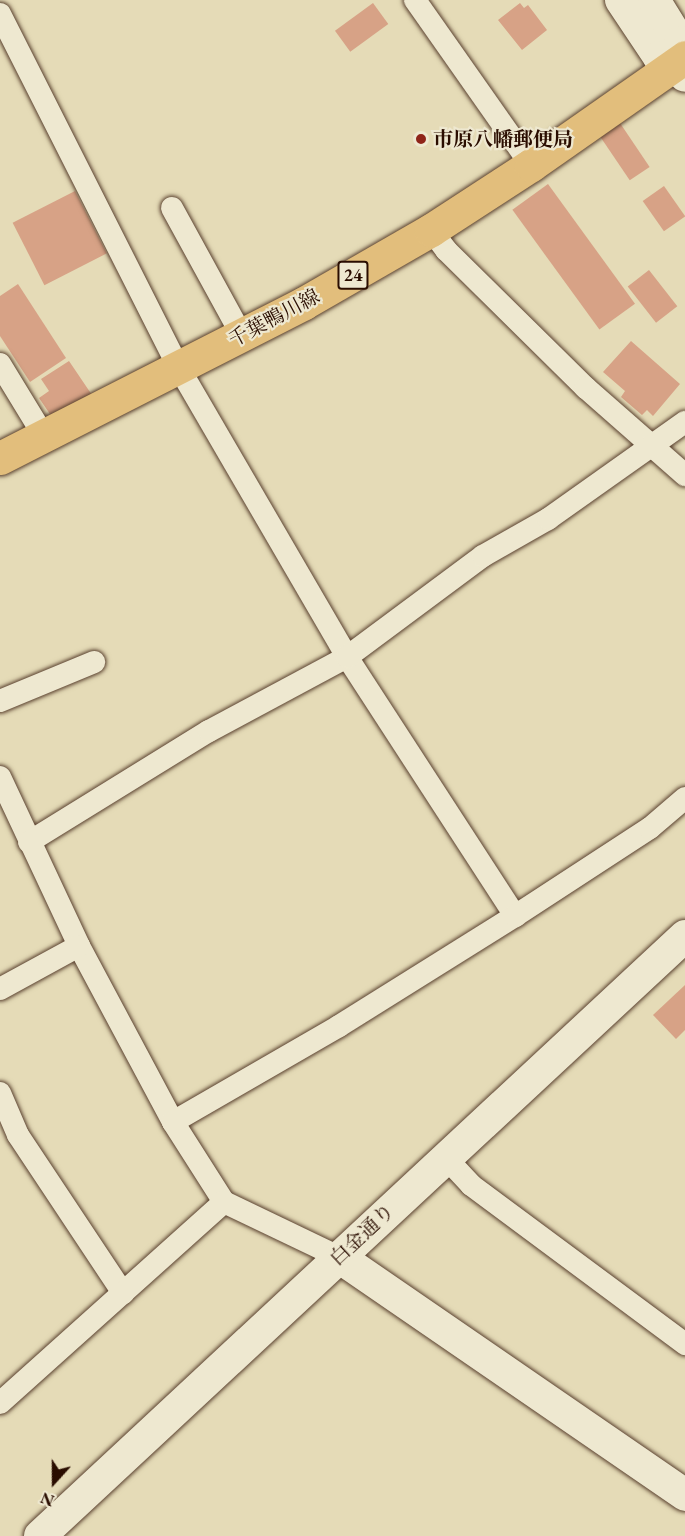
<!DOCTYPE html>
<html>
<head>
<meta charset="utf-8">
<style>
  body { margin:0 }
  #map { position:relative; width:685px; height:1536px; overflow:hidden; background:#e5dbb7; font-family:"EB Garamond","Noto Serif JP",serif }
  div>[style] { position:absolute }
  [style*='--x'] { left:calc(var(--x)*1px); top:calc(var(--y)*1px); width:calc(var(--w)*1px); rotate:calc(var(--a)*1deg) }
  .building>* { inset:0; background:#d7a286; transform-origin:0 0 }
  .roads { filter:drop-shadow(0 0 2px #59402e) drop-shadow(0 0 2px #59402e) }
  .street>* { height:22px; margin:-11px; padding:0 11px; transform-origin:11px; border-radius:11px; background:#eee8d0 }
  .secondary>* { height:32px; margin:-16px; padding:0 16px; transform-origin:16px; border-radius:16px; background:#eee8d0 }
  .primary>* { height:33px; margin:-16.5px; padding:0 16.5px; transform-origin:16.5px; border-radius:16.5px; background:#e2be7c }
  .dots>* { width:16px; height:16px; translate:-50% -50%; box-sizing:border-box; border:3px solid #eee8d0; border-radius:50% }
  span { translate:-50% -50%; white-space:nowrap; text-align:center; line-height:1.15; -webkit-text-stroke:4.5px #eee8d0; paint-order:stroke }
  .shield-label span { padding:2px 4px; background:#eee8d0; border:2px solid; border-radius:4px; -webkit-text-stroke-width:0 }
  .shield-label { font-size:18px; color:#2a0d00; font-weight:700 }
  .poi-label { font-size:20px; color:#2a0d00; font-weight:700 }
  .left { translate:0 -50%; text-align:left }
  .street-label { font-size:20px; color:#2a0d00 }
  .north { position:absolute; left:24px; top:1452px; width:60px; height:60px; -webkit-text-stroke:4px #eee8d0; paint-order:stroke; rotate:201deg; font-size:16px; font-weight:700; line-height:24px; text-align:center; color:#2a0d00 }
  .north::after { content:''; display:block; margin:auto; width:21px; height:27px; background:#2a0d00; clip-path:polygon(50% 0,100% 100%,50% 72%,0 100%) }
</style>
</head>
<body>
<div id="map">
  <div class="building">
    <i style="left:373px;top:3px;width:26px;height:47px;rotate:54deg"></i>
    <i style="clip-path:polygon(520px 3px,524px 8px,528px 5px,547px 30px,522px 50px,498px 20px)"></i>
    <i style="left:620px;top:123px;width:53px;height:24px;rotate:56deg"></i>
    <i style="left:548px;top:184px;width:148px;height:44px;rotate:54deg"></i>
    <i style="left:664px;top:186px;width:37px;height:26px;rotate:55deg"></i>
    <i style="left:75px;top:191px;width:70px;height:70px;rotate:63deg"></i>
    <i style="left:649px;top:270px;width:46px;height:27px;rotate:52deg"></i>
    <i style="clip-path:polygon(18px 284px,66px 358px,30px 382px,0 336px,0 296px)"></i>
    <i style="clip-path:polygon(631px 341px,680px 384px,653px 416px,647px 410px,642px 415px,621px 397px,625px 391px,603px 372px)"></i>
    <i style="clip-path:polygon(69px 361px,92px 395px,52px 417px,39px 398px,49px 391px,41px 379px)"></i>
    <i style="clip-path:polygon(685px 985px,685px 1030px,676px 1039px,653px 1015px)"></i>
  </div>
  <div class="roads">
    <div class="street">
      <i style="--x:415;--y:0;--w:202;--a:54.9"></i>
      <i style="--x:0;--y:14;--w:397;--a:63.2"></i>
      <i style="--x:179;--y:368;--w:334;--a:59.8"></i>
      <i style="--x:347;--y:657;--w:309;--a:57"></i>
      <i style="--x:172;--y:208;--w:146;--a:61.3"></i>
      <i style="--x:431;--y:230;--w:25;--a:53"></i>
      <i style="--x:446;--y:250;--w:197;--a:44.6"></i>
      <i style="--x:586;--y:388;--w:132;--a:41.3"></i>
      <i style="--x:0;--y:364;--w:84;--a:58.6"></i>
      <i style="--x:0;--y:701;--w:102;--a:-22.5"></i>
      <i style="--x:0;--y:777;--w:187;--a:64.9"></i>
      <i style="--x:79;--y:946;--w:200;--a:61.9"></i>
      <i style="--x:173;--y:1122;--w:95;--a:57.5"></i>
      <i style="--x:224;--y:1202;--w:127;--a:25.6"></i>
      <i style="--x:29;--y:842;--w:211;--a:-31.7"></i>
      <i style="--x:209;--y:731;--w:157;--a:-28.2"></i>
      <i style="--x:347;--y:657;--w:169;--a:-36.6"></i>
      <i style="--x:483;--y:556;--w:75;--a:-29.6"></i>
      <i style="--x:548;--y:519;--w:168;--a:-35.3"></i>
      <i style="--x:0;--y:989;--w:90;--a:-28.6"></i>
      <i style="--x:0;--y:1093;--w:46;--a:66.8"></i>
      <i style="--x:18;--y:1135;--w:190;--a:56.4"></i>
      <i style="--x:173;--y:1122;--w:192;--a:-30"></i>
      <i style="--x:339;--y:1026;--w:208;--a:-32"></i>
      <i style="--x:515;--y:916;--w:161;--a:-33.1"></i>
      <i style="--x:650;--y:828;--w:46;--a:-40.6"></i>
      <i style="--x:446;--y:1158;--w:37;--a:47"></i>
      <i style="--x:471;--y:1185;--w:267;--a:36.6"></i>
      <i style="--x:0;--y:1403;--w:301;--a:-41.9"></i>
    </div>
    <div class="secondary">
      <i style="--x:621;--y:0;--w:69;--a:56.3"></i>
      <i style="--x:659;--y:57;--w:19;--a:18"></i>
      <i style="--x:677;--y:63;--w:15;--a:58"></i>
      <i style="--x:654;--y:0;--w:49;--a:58.2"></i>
      <i style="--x:680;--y:42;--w:21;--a:98"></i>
      <i style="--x:339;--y:1257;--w:420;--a:34.5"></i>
      <i style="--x:40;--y:1536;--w:881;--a:-42.93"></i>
    </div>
    <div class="primary">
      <i style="--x:0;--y:458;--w:341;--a:-27"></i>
      <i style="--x:304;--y:303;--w:146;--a:-29.9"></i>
      <i style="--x:431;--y:230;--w:119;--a:-33"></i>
      <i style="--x:531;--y:165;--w:188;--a:-35"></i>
    </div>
  </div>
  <div class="dots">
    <i style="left:421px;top:139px;background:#8f2418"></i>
  </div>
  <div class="shield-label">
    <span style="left:353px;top:275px">24</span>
  </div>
  <div class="poi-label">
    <span class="left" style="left:433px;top:139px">市原八幡郵便局</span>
  </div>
  <div class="street-label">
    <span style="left:274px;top:318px;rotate:-28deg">千葉鴨川線</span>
    <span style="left:362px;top:1235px;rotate:-43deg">白金通り</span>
  </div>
  <div class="north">N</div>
</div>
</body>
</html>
